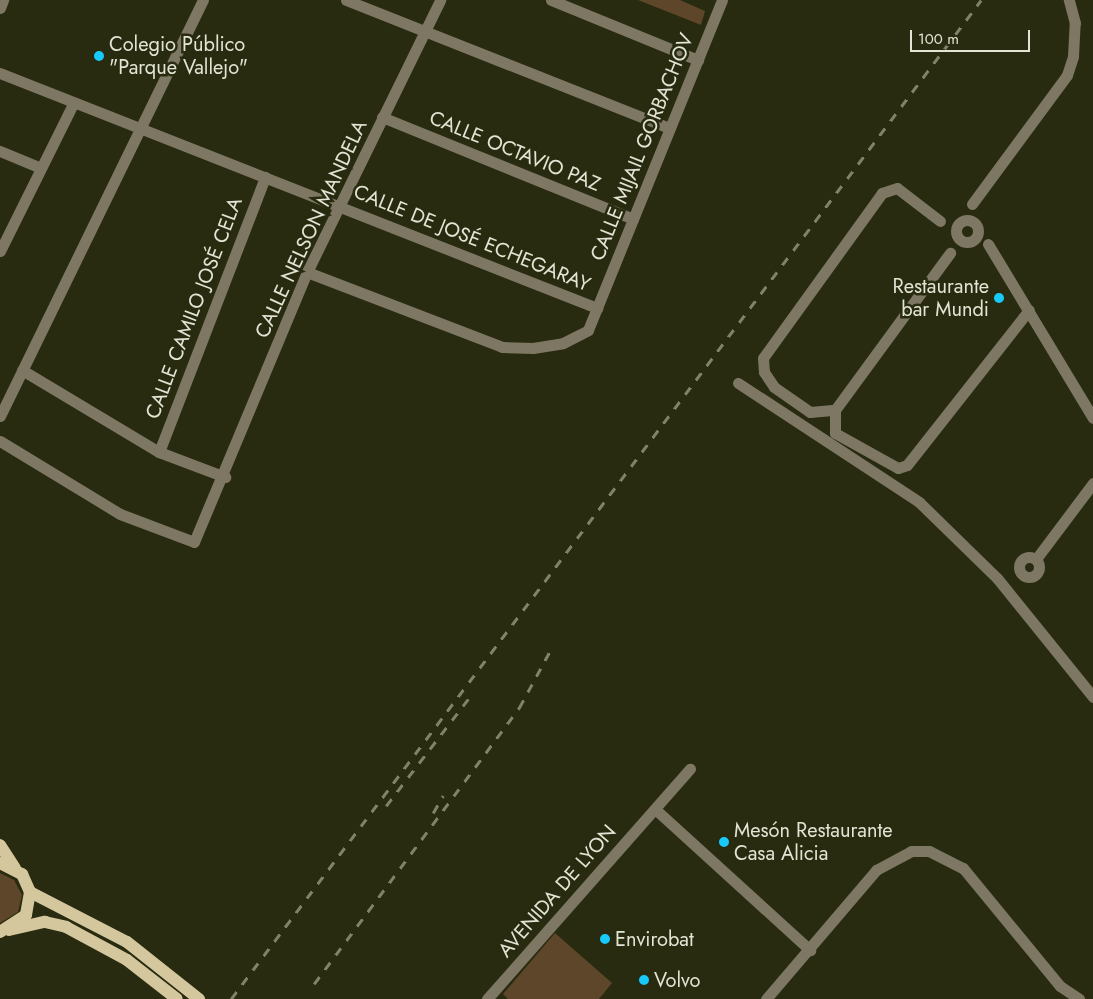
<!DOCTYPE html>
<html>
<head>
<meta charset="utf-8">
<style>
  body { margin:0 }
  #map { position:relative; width:1093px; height:999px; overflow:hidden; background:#282b0f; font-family:Jost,sans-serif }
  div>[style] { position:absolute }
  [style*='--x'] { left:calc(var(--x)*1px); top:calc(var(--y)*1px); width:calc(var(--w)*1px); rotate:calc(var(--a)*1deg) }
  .green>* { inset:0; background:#5e462a }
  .minor>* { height:11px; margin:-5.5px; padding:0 5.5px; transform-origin:5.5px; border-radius:5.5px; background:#7d7763 }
  .minor>.ring { margin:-5.5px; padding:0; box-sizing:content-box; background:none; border:11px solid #7d7763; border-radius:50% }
  .major>* { height:12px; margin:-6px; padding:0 6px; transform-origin:6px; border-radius:6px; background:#d4c69d }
  .rail>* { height:2.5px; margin-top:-1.25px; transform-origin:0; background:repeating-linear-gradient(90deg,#80836c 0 9px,transparent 0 18px) }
  .dots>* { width:14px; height:14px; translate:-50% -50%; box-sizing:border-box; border:2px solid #282b0f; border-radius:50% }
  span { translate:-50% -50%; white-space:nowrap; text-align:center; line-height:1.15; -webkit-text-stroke:5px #282b0f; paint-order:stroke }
  .poi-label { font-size:20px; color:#e2e4d4 }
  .left { translate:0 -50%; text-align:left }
  .right { translate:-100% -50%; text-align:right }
  .street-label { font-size:20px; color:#e2e4d4 }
  .scale { position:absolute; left:910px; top:30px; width:120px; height:22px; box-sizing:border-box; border:2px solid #e2e4d4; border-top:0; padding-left:6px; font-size:15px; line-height:18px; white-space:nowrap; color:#e2e4d4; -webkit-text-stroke:4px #282b0f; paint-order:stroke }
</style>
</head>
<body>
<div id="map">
  <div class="green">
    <i style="clip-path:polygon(638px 0,680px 0,705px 11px,701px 25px)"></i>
    <i style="clip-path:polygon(0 873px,14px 880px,22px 895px,18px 912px,0 923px)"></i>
    <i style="clip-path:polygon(555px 933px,612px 983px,599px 999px,508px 999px,503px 994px)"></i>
  </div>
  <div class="minor">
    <i style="--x:346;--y:0;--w:348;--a:21.6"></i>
    <i style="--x:551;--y:0;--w:159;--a:22.2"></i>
    <i style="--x:0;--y:8;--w:9;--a:-69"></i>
    <i style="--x:0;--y:73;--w:642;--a:21.49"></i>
    <i style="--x:382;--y:117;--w:271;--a:22.1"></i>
    <i style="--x:0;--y:151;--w:44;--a:22.5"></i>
    <i style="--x:972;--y:204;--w:160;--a:-53.6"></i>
    <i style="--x:1067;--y:75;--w:20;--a:-72"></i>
    <i style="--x:1073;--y:56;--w:33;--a:-87"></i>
    <i style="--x:1075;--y:23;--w:24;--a:-105"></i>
    <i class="ring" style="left:956px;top:220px;width:11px;height:11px"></i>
    <i style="--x:940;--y:221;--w:54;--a:-142.5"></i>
    <i style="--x:897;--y:188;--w:16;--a:162"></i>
    <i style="--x:882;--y:193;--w:203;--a:125.8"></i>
    <i style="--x:763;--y:358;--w:14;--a:86"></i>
    <i style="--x:764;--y:372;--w:18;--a:56"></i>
    <i style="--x:774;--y:387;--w:44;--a:34.8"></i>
    <i style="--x:810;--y:412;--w:25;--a:-5"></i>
    <i style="--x:835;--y:410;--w:195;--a:-53.8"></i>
    <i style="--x:988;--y:244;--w:203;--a:58.9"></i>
    <i style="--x:0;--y:251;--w:164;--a:-63.6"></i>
    <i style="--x:307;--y:272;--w:209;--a:21"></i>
    <i style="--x:502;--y:347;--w:31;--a:2"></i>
    <i style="--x:533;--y:348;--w:30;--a:-9"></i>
    <i style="--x:563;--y:343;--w:28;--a:-27"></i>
    <i style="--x:588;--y:330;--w:356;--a:-67.9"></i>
    <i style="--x:22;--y:370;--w:160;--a:30.9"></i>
    <i style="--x:159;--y:452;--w:71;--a:20.7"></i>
    <i style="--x:738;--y:383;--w:217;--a:33.3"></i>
    <i style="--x:919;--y:502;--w:109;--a:44.3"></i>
    <i style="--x:997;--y:578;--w:153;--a:51.1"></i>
    <i style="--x:835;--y:410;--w:23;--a:90"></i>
    <i style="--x:835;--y:433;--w:72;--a:29.1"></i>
    <i style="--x:898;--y:468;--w:9;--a:-18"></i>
    <i style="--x:907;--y:465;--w:197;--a:-51.8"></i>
    <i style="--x:0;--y:416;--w:463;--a:-64"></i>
    <i style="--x:0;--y:441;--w:140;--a:31.3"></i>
    <i style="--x:120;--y:514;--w:79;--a:20.7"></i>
    <i style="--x:194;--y:542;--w:293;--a:-67.3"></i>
    <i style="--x:307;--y:272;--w:303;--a:-63.9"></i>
    <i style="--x:159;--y:452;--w:295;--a:-68.9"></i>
    <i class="ring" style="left:1019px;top:557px;width:9px;height:9px"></i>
    <i style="--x:1036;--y:559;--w:95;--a:-53.1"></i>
    <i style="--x:655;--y:809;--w:210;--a:42.3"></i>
    <i style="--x:487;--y:999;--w:307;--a:-48.6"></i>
    <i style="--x:766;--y:999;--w:170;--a:-49.5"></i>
    <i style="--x:876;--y:870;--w:40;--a:-28"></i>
    <i style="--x:911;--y:851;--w:18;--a:0"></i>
    <i style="--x:929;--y:851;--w:38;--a:27"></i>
    <i style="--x:963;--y:868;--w:153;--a:50.6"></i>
    <i style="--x:1060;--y:986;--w:23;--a:34"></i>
  </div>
  <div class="major">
    <i style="--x:0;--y:845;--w:27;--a:57"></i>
    <i style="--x:0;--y:863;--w:25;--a:27"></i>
    <i style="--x:22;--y:874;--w:20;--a:66"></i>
    <i style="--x:30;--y:892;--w:23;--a:100"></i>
    <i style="--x:26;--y:915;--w:31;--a:147"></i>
    <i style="--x:30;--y:892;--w:109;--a:27.3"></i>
    <i style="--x:127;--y:942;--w:92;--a:38.4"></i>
    <i style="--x:9;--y:930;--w:37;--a:-13"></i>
    <i style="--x:45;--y:922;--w:22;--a:13"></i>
    <i style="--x:66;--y:927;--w:69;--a:28.4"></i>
    <i style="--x:127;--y:960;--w:63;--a:38"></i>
  </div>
  <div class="rail">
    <i style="--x:386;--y:806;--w:135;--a:-52.5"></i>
    <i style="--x:433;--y:813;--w:20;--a:-60"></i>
    <i style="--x:314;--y:984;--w:344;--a:-53.4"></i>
    <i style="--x:519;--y:708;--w:65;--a:-61.5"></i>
    <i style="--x:231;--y:999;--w:1249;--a:-53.1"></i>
  </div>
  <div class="dots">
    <i style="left:99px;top:56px;background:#17cafb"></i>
    <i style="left:999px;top:298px;background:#17cafb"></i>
    <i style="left:724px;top:842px;background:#17cafb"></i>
    <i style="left:605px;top:939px;background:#17cafb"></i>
    <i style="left:644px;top:980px;background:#17cafb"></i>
  </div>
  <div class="poi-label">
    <span class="left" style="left:109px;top:56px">Colegio Público<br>"Parque Vallejo"</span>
    <span class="right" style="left:989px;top:298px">Restaurante<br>bar Mundi</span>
    <span class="left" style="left:734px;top:842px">Mesón Restaurante<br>Casa Alicia</span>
    <span class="left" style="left:615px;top:939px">Envirobat</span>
    <span class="left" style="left:654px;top:980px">Volvo</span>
  </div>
  <div class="street-label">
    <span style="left:642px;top:147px;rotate:-68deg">CALLE MIJAIL GORBACHOV</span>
    <span style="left:515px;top:151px;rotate:22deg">CALLE OCTAVIO PAZ</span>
    <span style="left:311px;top:229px;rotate:-65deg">CALLE NELSON MANDELA</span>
    <span style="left:472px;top:238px;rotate:22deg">CALLE DE JOSÉ ECHEGARAY</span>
    <span style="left:194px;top:308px;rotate:-69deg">CALLE CAMILO JOSÉ CELA</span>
    <span style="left:557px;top:891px;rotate:-49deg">AVENIDA DE LYON</span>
  </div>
  <div class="scale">100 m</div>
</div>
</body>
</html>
